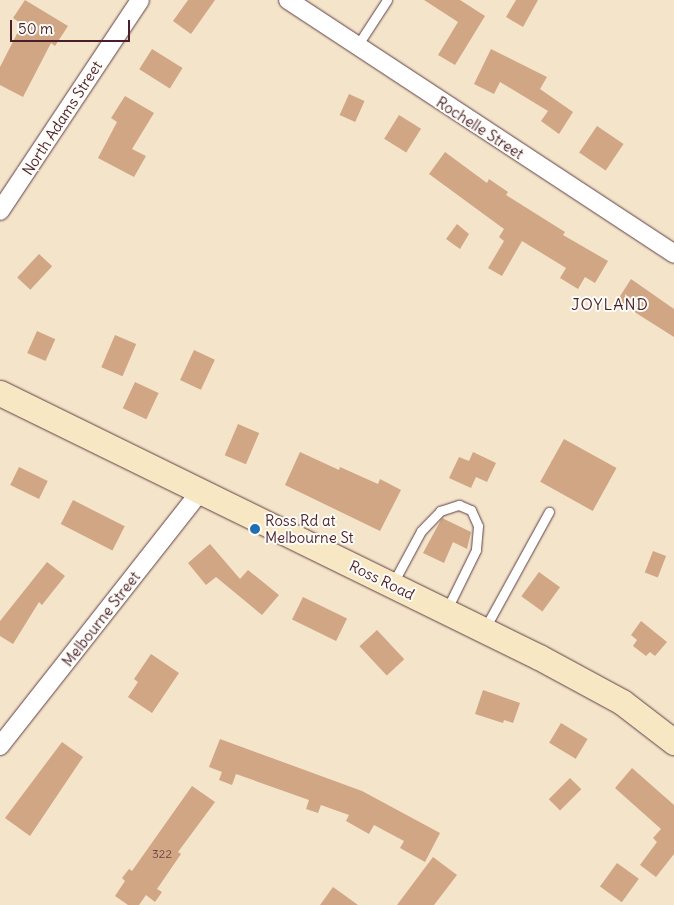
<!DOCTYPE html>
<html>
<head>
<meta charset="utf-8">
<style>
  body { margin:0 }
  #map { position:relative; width:674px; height:905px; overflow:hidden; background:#f3e4ca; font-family:Delius,sans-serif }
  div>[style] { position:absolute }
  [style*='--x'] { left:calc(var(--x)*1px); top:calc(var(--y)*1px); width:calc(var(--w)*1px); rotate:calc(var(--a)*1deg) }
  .building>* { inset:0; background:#d1a684; transform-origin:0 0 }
  .roads { filter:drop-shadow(0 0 1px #633d43) drop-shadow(0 0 1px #633d43) }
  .lane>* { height:9px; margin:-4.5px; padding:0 4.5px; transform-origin:4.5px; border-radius:4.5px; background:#fff }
  .street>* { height:18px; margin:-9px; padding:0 9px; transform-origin:9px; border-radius:9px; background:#fff }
  .secondary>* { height:25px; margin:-12.5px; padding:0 12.5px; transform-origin:12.5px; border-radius:12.5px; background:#f7e8c3 }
  .dots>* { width:14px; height:14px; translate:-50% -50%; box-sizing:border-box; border:2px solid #fdfcf7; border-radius:50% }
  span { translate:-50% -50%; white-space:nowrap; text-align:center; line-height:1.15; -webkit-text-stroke:4px #fdfcf7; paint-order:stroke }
  .number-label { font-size:12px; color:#6c4141 }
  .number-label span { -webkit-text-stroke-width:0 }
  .street-label { font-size:15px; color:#4a1f2b }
  .poi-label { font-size:15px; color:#4a1f2b }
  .left { translate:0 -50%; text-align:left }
  .neighbourhood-label { font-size:16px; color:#4a1f2b; letter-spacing:1px }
  .scale { position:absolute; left:10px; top:20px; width:120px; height:22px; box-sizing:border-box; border:2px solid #4a1f2b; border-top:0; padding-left:6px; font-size:15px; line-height:18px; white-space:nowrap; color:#4a1f2b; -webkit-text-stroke:4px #fdfcf7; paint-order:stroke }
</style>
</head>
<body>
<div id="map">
  <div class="building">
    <i style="clip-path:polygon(25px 0,68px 26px,55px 46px,51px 43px,23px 97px,0 85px,0 67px,22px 24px,13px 18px)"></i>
    <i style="clip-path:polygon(188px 0,215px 0,191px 34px,173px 21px)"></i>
    <i style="clip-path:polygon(424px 0,460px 0,485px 16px,455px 65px,438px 55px,458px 22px)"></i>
    <i style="clip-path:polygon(516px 0,538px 0,523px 27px,506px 17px)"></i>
    <i style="left:152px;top:49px;width:36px;height:24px;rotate:32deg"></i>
    <i style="clip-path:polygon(491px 49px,547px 77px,540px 89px,573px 112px,559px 134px,541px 121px,548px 111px,500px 82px,494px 94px,474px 84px)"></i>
    <i style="left:349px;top:94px;width:17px;height:23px;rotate:24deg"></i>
    <i style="clip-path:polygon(125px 96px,154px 113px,132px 149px,146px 156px,134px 177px,98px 158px,117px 122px,111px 118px)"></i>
    <i style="left:399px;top:115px;width:26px;height:28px;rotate:32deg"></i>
    <i style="left:597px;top:126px;width:32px;height:32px;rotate:34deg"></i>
    <i style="clip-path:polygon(445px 152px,487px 183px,489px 179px,508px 192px,506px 195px,565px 232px,563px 235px,608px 261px,595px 283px,585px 277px,578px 289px,560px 278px,566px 268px,522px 241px,502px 276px,488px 268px,504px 241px,499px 237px,504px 229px,429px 174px)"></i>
    <i style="clip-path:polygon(457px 224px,469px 234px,460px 249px,446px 239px)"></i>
    <i style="left:39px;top:254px;width:18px;height:32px;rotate:43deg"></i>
    <i style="clip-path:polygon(631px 279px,674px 309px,674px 337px,617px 301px)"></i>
    <i style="left:37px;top:331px;width:20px;height:24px;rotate:24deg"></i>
    <i style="left:115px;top:335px;width:23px;height:35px;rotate:23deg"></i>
    <i style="left:194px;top:350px;width:23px;height:33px;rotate:25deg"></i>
    <i style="left:135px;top:382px;width:26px;height:29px;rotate:25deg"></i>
    <i style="left:238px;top:424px;width:23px;height:34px;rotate:23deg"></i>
    <i style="left:564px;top:439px;width:60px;height:49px;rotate:29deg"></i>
    <i style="clip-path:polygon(300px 452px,339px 470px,340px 467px,378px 484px,380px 479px,401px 490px,380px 531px,285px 485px)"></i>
    <i style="clip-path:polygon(473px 452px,496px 463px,487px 482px,476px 477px,471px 488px,449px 478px,459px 457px,469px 461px)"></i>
    <i style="left:19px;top:467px;width:32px;height:20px;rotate:26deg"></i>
    <i style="left:73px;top:500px;width:58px;height:27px;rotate:27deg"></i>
    <i style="clip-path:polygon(442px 518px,471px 532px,467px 549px,453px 542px,444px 563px,423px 553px)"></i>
    <i style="clip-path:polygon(210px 544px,240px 579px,248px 570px,279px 595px,262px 615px,216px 577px,206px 585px,188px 563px)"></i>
    <i style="left:653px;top:551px;width:14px;height:23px;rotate:21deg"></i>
    <i style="clip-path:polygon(47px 562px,65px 576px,42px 605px,39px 602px,13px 644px,0 636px,0 621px)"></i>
    <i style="left:539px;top:572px;width:26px;height:30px;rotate:36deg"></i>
    <i style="left:303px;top:597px;width:49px;height:25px;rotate:26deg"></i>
    <i style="clip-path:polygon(641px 621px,667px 642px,655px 656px,650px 652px,646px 656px,633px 646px,637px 640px,631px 635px)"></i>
    <i style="left:377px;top:630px;width:40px;height:24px;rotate:47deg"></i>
    <i style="clip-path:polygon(151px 654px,179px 673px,152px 713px,128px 697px,138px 682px,134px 679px)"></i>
    <i style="clip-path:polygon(483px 690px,520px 703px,513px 723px,504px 720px,503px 723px,475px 714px)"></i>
    <i style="left:561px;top:723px;width:31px;height:23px;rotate:31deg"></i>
    <i style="clip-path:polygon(220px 739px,362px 791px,440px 833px,425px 862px,400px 848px,404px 841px,374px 825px,369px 834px,346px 821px,349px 815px,321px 805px,318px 813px,306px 809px,309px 800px,236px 774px,232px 785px,219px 780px,222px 772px,209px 767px)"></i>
    <i style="clip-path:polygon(62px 742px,83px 757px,30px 836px,5px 818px)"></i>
    <i style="clip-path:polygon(632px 768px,674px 805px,674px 854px,656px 877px,640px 865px,657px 842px,653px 838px,661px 829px,615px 788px)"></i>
    <i style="left:570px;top:778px;width:16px;height:30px;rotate:45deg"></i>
    <i style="clip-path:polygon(192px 786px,215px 802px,178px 852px,181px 854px,157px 889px,162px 892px,155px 902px,146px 895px,139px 905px,128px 905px,115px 896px,125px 881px,122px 878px,129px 869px,132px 871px)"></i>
    <i style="clip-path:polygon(433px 857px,457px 875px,434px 905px,397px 905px)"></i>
    <i style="left:617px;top:863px;width:27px;height:29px;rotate:36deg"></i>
    <i style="clip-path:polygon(333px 887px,358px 905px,320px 905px)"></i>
  </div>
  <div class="roads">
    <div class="lane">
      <i style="--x:357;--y:46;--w:55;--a:-56.9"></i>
      <i style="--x:393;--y:583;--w:59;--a:-61.7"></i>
      <i style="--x:421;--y:531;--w:28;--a:-46"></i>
      <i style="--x:440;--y:511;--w:20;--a:-18"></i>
      <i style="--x:459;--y:505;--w:13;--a:23"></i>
      <i style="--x:471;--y:510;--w:17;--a:66"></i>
      <i style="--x:478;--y:526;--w:24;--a:95"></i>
      <i style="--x:476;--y:550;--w:66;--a:116.2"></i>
      <i style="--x:484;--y:630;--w:135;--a:-61.2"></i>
    </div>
    <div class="street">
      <i style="--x:288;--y:0;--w:462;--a:33.3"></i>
      <i style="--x:0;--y:211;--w:253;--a:-56.4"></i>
      <i style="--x:0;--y:746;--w:325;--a:-51.8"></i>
    </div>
    <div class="secondary">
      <i style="--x:0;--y:393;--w:600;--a:26.1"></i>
      <i style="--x:539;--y:657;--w:94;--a:28.5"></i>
      <i style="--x:622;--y:702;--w:66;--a:37.6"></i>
    </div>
  </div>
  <div class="dots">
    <i style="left:255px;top:529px;background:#1f6fb2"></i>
  </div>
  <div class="number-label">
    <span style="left:162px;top:854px">322</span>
  </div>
  <div class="street-label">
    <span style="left:62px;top:118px;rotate:-57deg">North Adams Street</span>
    <span style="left:480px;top:128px;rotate:33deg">Rochelle Street</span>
    <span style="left:382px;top:580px;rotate:26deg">Ross Road</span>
    <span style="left:101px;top:619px;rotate:-52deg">Melbourne Street</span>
  </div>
  <div class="poi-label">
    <span class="left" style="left:265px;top:529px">Ross Rd at<br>Melbourne St</span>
  </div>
  <div class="neighbourhood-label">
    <span style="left:610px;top:304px">JOYLAND</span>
  </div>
  <div class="scale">50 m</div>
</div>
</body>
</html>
